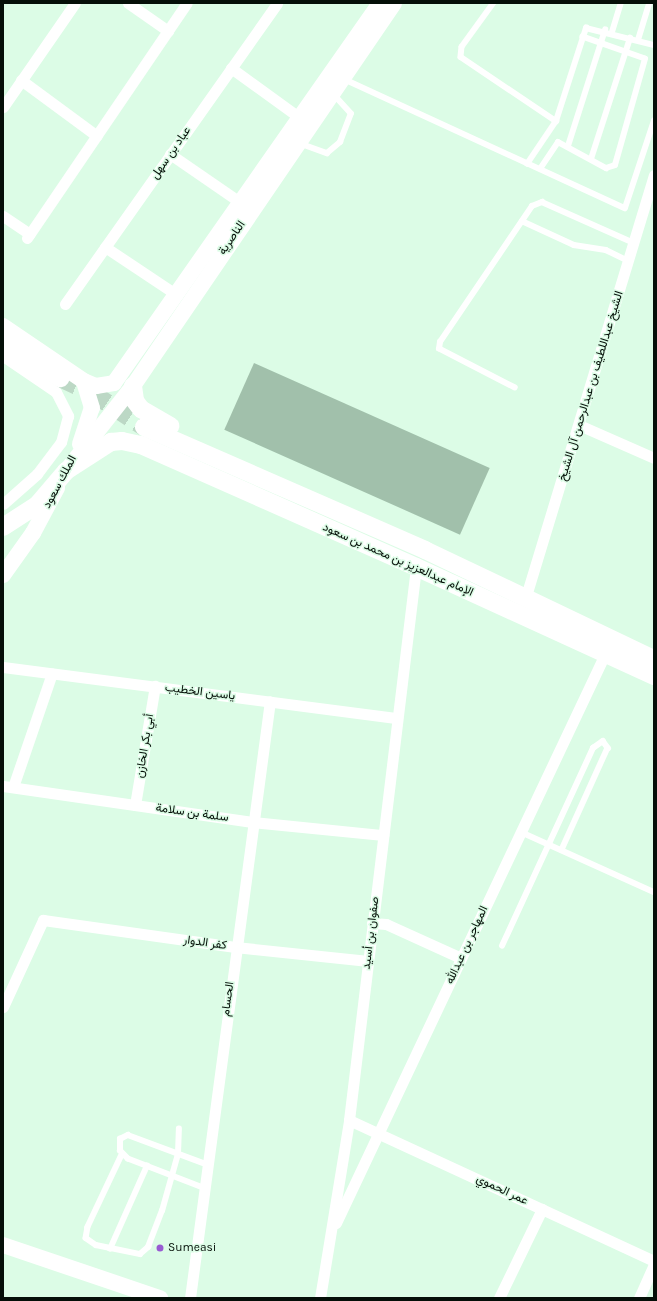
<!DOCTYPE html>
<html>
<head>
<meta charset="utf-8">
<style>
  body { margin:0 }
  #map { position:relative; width:657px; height:1301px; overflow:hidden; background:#dcfce6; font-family:Karla,Vazirmatn,sans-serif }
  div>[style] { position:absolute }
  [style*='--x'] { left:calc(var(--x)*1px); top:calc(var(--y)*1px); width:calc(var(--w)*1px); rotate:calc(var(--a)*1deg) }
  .building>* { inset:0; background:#a1c0ab; transform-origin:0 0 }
  .primary-tunnel>* { height:18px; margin-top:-9px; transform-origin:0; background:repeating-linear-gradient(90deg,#bcd8c5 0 18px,transparent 0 27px) }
  .lane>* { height:5.5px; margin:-2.75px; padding:0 2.75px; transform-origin:2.75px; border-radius:2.75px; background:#fff }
  .street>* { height:11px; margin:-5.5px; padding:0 5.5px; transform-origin:5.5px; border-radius:5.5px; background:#fff }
  .secondary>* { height:16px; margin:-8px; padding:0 8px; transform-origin:8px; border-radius:8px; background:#fff }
  .primary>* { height:18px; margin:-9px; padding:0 9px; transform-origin:9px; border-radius:9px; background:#fff }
  .dots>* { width:11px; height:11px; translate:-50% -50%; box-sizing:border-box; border:2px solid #dcfce6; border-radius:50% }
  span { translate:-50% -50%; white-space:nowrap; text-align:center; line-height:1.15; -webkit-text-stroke:3px #dcfce6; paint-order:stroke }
  .street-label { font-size:12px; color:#050f08 }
  .poi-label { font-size:12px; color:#050f08 }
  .left { translate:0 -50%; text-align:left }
  .frame { position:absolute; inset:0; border:4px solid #050f08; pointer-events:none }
</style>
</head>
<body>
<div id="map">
  <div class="building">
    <i style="left:254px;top:363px;width:258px;height:73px;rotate:24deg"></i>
  </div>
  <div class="primary-tunnel">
    <i style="--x:60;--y:378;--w:35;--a:25"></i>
    <i style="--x:92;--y:393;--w:62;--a:33.2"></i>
  </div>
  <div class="lane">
    <i style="--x:494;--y:3;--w:54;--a:126"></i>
    <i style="--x:462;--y:47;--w:10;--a:96"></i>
    <i style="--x:461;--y:57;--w:115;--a:34"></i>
    <i style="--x:612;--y:32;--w:30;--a:-73"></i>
    <i style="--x:638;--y:40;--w:39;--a:-73"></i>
    <i style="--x:344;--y:79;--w:309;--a:24.7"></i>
    <i style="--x:625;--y:208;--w:92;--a:-71.6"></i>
    <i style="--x:299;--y:143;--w:30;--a:20"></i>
    <i style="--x:327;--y:153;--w:17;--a:-40"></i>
    <i style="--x:340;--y:142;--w:30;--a:-69"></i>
    <i style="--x:351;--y:114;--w:25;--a:-132"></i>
    <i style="--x:568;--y:146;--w:122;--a:-72.3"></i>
    <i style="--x:591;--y:159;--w:127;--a:-72.1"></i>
    <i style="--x:527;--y:164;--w:52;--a:-56"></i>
    <i style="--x:556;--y:121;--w:98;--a:-72.1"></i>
    <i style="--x:586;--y:28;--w:70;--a:14"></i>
    <i style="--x:540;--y:169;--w:32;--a:-56"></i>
    <i style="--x:558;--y:142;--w:55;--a:28.4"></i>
    <i style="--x:606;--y:168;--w:9;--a:-18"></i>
    <i style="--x:615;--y:165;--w:110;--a:-74.2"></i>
    <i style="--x:645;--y:59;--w:66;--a:-160.5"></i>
    <i style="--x:522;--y:221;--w:57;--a:24.8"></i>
    <i style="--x:574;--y:245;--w:32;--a:9"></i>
    <i style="--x:606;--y:250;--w:25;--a:26"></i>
    <i style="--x:515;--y:388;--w:85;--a:-152.8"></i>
    <i style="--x:439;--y:349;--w:7;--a:-82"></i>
    <i style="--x:440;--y:342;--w:164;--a:-55.9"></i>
    <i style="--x:532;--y:206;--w:11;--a:-22"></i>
    <i style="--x:542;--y:202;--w:101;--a:24"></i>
    <i style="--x:521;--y:832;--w:146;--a:24.3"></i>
    <i style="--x:502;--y:946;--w:218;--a:-65.3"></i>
    <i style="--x:593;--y:748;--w:12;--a:-35"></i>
    <i style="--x:603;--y:741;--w:9;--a:54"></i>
    <i style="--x:608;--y:748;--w:112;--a:114.3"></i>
    <i style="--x:122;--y:1155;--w:80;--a:115.3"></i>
    <i style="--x:88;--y:1227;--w:11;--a:100"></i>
    <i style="--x:86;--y:1238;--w:12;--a:35"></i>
    <i style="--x:96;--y:1245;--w:45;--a:11.6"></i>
    <i style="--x:140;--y:1254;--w:11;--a:-41"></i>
    <i style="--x:148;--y:1247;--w:39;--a:-69"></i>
    <i style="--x:162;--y:1211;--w:59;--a:-74.3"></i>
    <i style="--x:178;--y:1154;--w:25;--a:-88"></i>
    <i style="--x:203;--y:1188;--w:80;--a:-158.9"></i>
    <i style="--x:128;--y:1159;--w:11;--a:-135"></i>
    <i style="--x:120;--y:1151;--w:12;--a:-90"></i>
    <i style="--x:120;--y:1139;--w:9;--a:-27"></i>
    <i style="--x:128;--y:1135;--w:83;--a:20.4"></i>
    <i style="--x:110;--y:1249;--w:91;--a:-66"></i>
  </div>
  <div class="street">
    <i style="--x:128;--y:3;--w:49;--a:35"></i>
    <i style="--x:231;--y:68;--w:85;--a:35.9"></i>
    <i style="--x:21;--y:80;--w:94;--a:36.4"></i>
    <i style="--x:3;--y:107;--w:126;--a:-55.3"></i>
    <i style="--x:170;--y:154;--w:86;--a:34.6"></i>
    <i style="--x:3;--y:216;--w:32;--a:34"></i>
    <i style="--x:27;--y:238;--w:284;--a:-55.8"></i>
    <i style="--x:105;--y:247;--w:87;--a:33.7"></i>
    <i style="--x:65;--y:304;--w:368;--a:-54.8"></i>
    <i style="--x:3;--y:356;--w:64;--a:34.2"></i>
    <i style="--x:56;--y:392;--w:27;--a:63"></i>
    <i style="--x:68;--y:416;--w:27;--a:105"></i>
    <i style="--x:61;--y:442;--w:40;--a:127"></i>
    <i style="--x:37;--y:474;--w:45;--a:138.6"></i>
    <i style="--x:579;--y:425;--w:82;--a:23.7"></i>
    <i style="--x:526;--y:596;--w:440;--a:-73.1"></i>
    <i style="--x:3;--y:667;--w:396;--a:7.4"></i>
    <i style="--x:3;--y:786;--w:252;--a:8.2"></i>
    <i style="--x:252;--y:822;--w:132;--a:5.7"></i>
    <i style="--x:13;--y:787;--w:120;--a:-71.1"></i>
    <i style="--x:135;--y:805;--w:121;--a:-80.5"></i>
    <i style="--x:372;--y:923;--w:14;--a:4"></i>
    <i style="--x:386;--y:924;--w:82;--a:24.4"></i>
    <i style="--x:3;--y:1007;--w:96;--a:-65.3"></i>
    <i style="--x:43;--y:920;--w:194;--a:8"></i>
    <i style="--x:235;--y:947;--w:134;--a:6"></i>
    <i style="--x:349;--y:1120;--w:336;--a:24.8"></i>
    <i style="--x:336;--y:1223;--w:629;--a:-64.7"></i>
    <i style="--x:190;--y:1298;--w:602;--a:-82.37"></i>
    <i style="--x:320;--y:1298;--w:180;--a:-80.7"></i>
    <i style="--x:349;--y:1120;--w:557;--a:-83.09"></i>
    <i style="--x:499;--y:1298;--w:99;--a:-64.2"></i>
    <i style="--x:639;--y:1298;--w:37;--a:-66"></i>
  </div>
  <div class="secondary">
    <i style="--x:3;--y:326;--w:98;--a:34.2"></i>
    <i style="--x:84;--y:381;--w:13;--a:23"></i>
    <i style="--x:96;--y:386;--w:18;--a:-9"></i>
    <i style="--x:114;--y:383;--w:464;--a:-55"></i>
    <i style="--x:80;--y:444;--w:38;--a:-72"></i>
    <i style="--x:92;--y:408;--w:28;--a:-107"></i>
    <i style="--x:70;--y:466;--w:102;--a:-51.8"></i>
    <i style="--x:133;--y:386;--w:463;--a:-55.7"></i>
    <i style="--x:3;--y:575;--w:52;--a:-54.5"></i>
    <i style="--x:33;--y:533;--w:51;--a:-61.9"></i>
    <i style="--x:3;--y:1245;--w:166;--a:18.7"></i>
  </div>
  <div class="primary">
    <i style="--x:3;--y:340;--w:69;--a:33.7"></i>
    <i style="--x:133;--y:386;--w:15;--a:82"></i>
    <i style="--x:135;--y:401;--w:10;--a:53"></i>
    <i style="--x:141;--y:409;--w:34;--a:30"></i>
    <i style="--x:144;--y:427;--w:307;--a:23.6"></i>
    <i style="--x:425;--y:550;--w:254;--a:25.5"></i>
    <i style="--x:3;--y:527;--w:40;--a:-32.9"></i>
    <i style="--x:37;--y:505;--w:45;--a:-49.5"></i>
    <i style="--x:66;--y:471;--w:54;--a:-32.8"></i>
    <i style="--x:111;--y:442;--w:11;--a:-5"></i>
    <i style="--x:122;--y:441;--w:19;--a:12"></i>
    <i style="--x:141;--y:445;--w:301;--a:23.9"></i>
    <i style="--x:416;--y:567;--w:262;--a:24.6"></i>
  </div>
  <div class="dots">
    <i style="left:160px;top:1248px;background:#985bd2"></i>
  </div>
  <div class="street-label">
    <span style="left:171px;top:153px;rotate:-55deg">عباد بن سهل</span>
    <span style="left:232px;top:238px;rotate:-56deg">الناصرية</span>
    <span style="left:591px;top:386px;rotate:-73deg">الشيخ عبداللطيف بن عبدالرحمن آل الشيخ</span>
    <span style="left:60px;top:482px;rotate:-62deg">الملك سعود</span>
    <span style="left:398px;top:560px;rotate:24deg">الإمام عبدالعزيز بن محمد بن سعود</span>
    <span style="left:200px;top:692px;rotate:7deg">ياسين الخطيب</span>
    <span style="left:145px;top:746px;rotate:-81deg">أبي بكر الخازن</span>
    <span style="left:192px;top:813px;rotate:8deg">سلمة بن سلامة</span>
    <span style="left:371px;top:933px;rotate:-83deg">صفوان بن أسيد</span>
    <span style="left:205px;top:943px;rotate:8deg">كفر الدوار</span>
    <span style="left:467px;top:945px;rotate:-65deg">المهاجر بن عبدالله</span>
    <span style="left:228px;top:999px;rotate:-82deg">الحسام</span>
    <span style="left:502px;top:1190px;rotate:25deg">عمر الحموي</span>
  </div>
  <div class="poi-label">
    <span class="left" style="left:168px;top:1248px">Sumeasi</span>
  </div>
  <div class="frame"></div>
</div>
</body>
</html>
